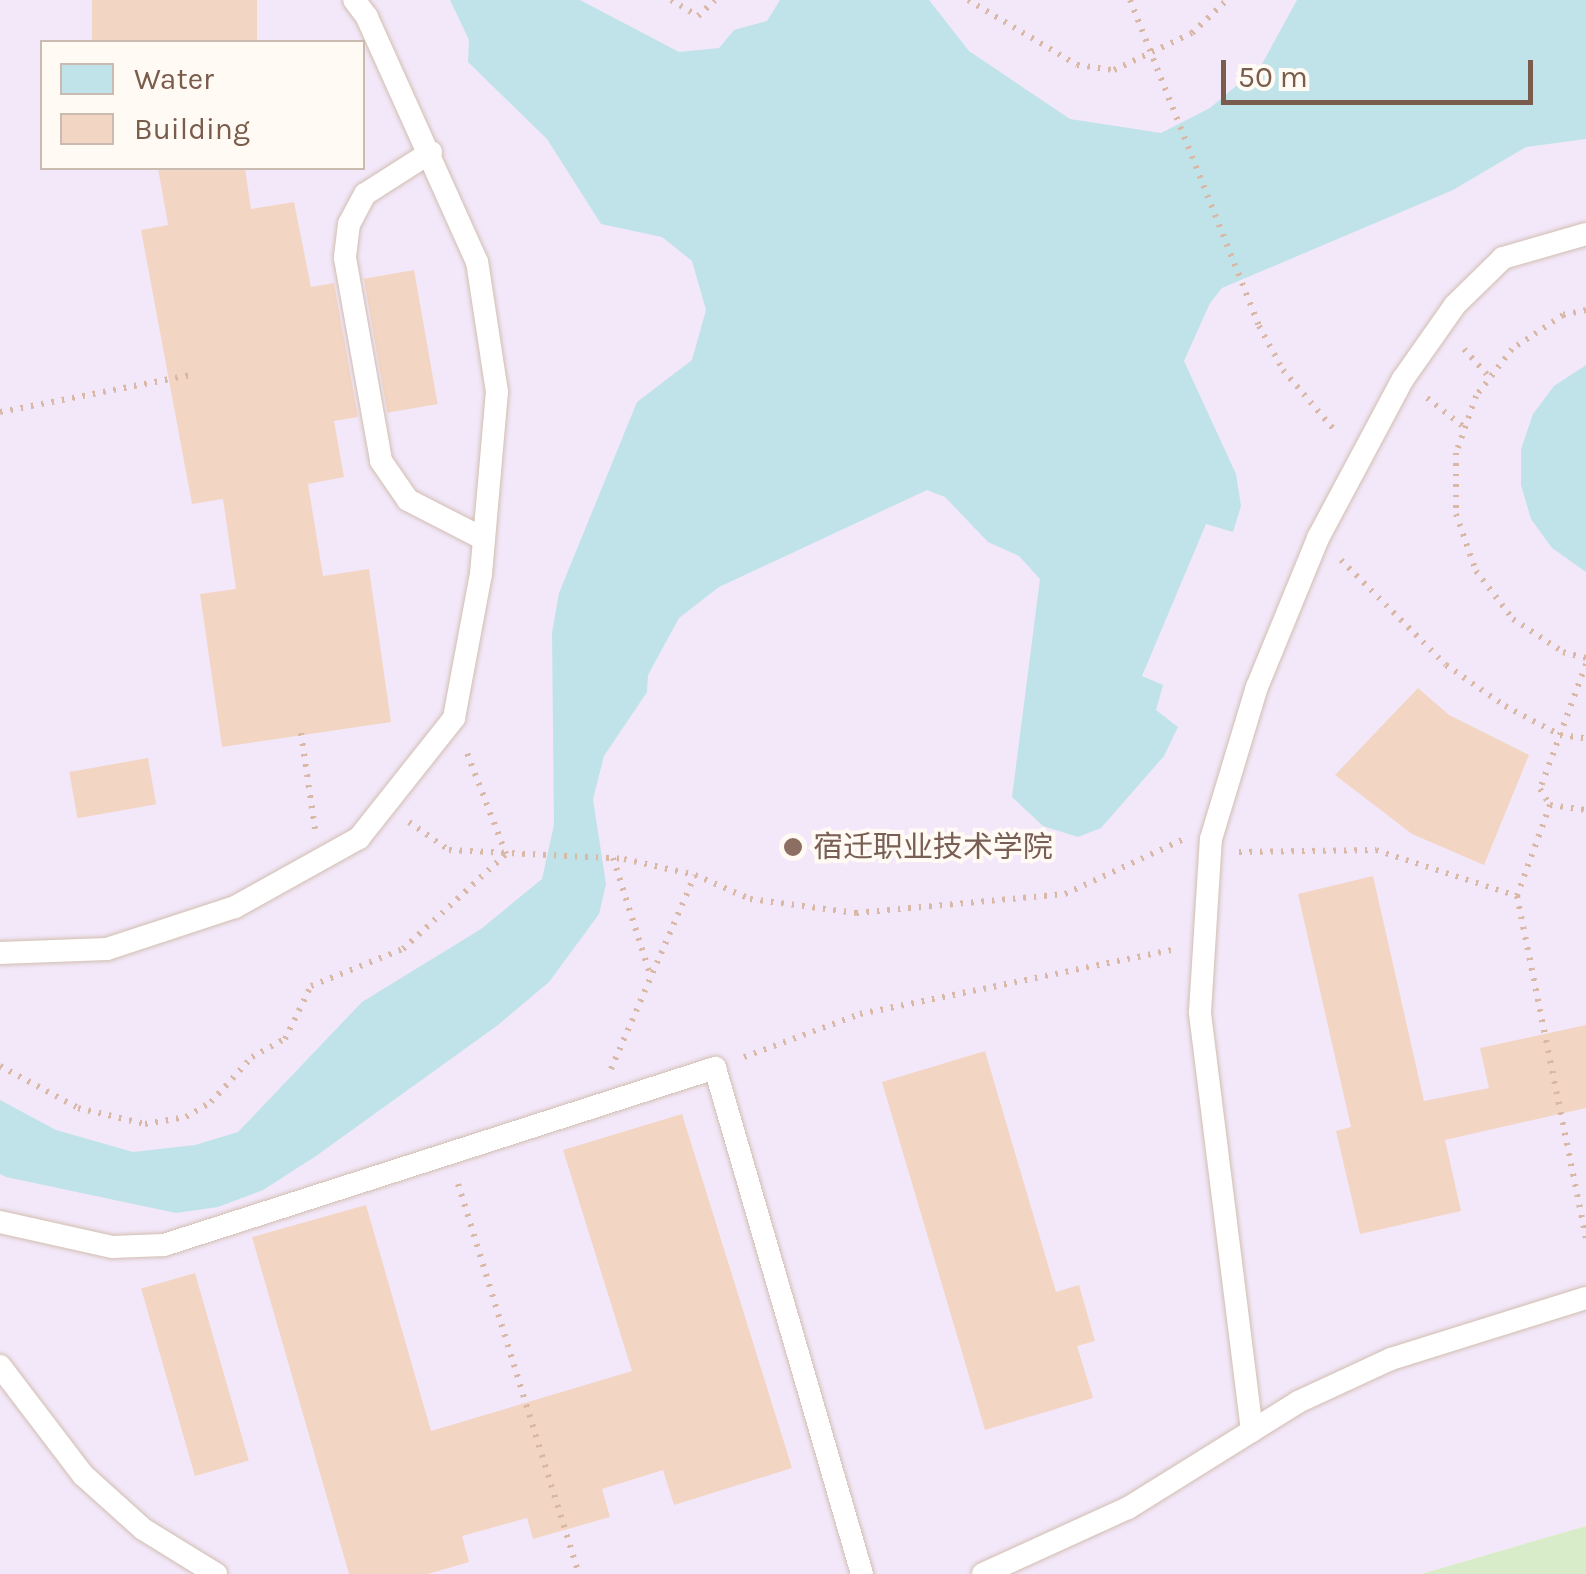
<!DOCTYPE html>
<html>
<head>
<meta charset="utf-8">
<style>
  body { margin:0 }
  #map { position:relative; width:1586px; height:1574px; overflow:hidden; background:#fdf6ec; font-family:Karla,"Noto Sans SC",sans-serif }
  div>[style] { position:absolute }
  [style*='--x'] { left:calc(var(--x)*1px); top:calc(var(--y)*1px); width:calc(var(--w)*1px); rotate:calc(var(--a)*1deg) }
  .education>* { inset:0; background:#f3e8fa }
  .green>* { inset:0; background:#d8ecc9 }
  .water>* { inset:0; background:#bfe3e8 }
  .building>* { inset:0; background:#f3d5c3; transform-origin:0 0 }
  .path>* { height:6px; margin-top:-3px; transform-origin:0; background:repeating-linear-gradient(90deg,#d9b8a5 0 2.5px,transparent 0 10.5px) }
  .roads { filter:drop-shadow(0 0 2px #d1beb0) drop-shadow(0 0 2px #d1beb0) }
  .service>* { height:22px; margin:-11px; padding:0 11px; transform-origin:11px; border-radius:11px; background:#fff }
  .dots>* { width:28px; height:28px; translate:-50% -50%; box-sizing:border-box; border:5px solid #fffaf3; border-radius:50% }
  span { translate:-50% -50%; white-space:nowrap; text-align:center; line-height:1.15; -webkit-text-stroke:8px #fffaf3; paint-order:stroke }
  .education-label { font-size:30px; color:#785e54 }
  .left { translate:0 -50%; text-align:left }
  .legend { position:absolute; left:40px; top:40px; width:325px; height:130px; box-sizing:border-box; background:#fffaf3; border:2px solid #cabbb1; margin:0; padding:12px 18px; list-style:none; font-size:30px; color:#7a5c4d }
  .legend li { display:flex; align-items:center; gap:20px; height:50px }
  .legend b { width:50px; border:2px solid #cabbb1 }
  .scale { position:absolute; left:1221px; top:60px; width:312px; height:45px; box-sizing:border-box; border:5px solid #7a5c4d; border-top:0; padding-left:12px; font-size:30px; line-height:35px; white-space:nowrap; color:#7a5c4d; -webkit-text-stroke:8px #fffaf3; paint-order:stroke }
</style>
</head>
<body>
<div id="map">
  <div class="education">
    <i style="clip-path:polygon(evenodd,0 0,1586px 0,1586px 1526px,1421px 1574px,0 1574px,0 0,42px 42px,362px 42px,362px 168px,42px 168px,42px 42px)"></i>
  </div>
  <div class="green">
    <i style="clip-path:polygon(1586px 1526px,1586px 1574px,1421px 1574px)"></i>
  </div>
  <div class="water">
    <i style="clip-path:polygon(450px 0,580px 0,679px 52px,719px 48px,734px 30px,767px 21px,780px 0,929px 0,969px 51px,1070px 119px,1161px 133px,1210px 108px,1262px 64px,1297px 0,1586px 0,1586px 139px,1526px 147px,1453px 190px,1222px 288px,1210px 303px,1184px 361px,1236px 474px,1241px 506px,1233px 532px,1206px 524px,1142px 676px,1163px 685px,1156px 710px,1178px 727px,1164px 756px,1101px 828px,1078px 837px,1043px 826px,1012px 797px,1040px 579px,1019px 556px,988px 542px,945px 497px,927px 490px,719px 587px,679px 618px,648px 675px,647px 692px,604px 756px,593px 799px,606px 884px,599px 914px,549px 982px,498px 1025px,316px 1156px,263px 1190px,218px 1207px,176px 1213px,6px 1177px,0 1174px,0 1100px,56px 1130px,133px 1152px,195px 1145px,238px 1132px,362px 1002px,481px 929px,542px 879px,554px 825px,552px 633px,559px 593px,637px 402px,692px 360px,706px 310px,692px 261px,662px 237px,601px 224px,547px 139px,468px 62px,469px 40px)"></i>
    <i style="clip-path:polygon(1586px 365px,1586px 572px,1552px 548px,1531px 519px,1521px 485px,1521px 449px,1533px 414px,1554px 386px)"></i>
  </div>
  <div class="building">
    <i style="left:92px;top:0;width:165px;height:43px"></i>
    <i style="clip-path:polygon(158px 168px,245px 168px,251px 209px,294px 202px,311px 287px,334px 283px,358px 417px,334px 421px,344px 477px,308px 484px,323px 576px,369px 569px,391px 722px,222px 747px,200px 594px,236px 589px,223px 499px,192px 504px,141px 230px,168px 225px)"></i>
    <i style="left:414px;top:270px;width:136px;height:51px;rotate:80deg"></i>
    <i style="clip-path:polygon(1418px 688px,1449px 715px,1529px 755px,1484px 865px,1412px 834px,1335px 775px)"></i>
    <i style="left:148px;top:758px;width:47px;height:80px;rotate:80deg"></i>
    <i style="clip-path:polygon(1373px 876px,1424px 1101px,1489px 1088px,1480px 1048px,1586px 1025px,1586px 1108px,1445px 1140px,1461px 1211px,1360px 1234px,1336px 1131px,1351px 1127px,1298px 894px)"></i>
    <i style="clip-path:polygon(985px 1051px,1056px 1292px,1079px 1285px,1095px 1341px,1077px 1346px,1093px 1398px,985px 1430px,882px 1082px)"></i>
    <i style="clip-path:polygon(682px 1114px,792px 1468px,674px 1505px,663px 1470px,602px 1489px,610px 1517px,533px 1539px,527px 1518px,462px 1536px,469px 1562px,428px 1574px,349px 1574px,252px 1237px,366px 1205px,431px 1431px,632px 1371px,563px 1150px)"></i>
    <i style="left:195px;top:1273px;width:195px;height:56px;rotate:74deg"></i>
  </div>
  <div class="path">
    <i style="--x:671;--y:0;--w:31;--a:31"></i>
    <i style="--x:698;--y:16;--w:23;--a:-43"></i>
    <i style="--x:968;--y:0;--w:127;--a:30.8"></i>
    <i style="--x:1077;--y:65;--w:37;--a:8"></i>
    <i style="--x:1114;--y:70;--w:86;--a:-25.4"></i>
    <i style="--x:1192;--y:33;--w:48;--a:-43.3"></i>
    <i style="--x:1130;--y:0;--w:351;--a:68.4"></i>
    <i style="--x:1259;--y:326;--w:50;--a:61.4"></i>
    <i style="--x:1283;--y:370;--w:83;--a:49.4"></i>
    <i style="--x:1586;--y:310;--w:24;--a:168"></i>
    <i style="--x:1563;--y:315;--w:61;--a:146.3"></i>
    <i style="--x:1512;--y:349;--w:59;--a:127.5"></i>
    <i style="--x:1476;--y:396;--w:60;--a:109.3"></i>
    <i style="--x:1456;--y:453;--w:61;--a:90"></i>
    <i style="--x:1456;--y:514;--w:60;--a:70.7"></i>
    <i style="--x:1476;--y:571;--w:61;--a:52.4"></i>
    <i style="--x:1513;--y:619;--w:60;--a:33.4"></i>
    <i style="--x:1563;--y:652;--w:24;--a:15"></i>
    <i style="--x:1464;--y:349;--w:39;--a:48"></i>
    <i style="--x:1427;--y:398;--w:48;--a:38.3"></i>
    <i style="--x:0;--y:412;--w:194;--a:-11"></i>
    <i style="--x:1341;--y:560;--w:148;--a:45"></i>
    <i style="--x:1446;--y:665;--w:72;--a:34.8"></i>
    <i style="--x:1505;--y:706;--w:62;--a:27.8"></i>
    <i style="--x:1560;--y:735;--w:26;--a:7"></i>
    <i style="--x:1586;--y:664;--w:133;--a:110.2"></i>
    <i style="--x:1540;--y:789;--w:19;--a:58"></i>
    <i style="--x:1550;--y:805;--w:36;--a:8"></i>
    <i style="--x:301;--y:733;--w:97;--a:81.7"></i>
    <i style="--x:409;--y:822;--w:49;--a:35"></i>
    <i style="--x:449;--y:850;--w:175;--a:2.9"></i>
    <i style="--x:624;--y:859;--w:73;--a:12.7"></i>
    <i style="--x:695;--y:875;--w:60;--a:23.6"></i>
    <i style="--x:750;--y:899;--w:107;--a:7.5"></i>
    <i style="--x:856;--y:913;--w:210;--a:-5.2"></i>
    <i style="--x:1065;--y:894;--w:129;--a:-24.8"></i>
    <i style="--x:1239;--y:852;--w:137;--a:-0.8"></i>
    <i style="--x:1376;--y:850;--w:148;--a:18.1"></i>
    <i style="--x:1517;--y:896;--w:349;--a:78.6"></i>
    <i style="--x:613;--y:858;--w:126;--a:72.4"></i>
    <i style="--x:1517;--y:896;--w:97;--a:-70.1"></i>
    <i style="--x:744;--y:1057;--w:124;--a:-20.3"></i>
    <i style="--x:860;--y:1014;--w:318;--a:-11.6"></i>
    <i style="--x:0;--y:1066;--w:89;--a:28.3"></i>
    <i style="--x:78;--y:1108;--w:69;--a:13.4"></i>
    <i style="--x:145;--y:1124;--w:42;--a:-9.7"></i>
    <i style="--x:186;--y:1117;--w:29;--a:-31"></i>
    <i style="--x:211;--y:1102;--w:61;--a:-47.7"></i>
    <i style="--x:252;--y:1057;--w:38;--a:-29"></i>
    <i style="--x:285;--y:1039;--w:59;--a:-63.9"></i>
    <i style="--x:311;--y:986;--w:99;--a:-21.9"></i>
    <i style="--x:403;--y:949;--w:140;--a:-42.7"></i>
    <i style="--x:506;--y:854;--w:108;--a:-111.1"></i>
    <i style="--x:611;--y:1069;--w:211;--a:-66.6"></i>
    <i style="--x:458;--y:1184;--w:408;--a:72.8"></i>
  </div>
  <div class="roads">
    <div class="service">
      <i style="--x:431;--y:152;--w:78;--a:147.5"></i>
      <i style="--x:365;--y:194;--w:34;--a:118"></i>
      <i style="--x:349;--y:224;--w:34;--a:97"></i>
      <i style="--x:345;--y:258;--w:206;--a:79.9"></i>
      <i style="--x:381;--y:461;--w:47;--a:55.3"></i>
      <i style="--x:408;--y:500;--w:85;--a:27.2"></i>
      <i style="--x:0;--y:953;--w:107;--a:-2.1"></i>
      <i style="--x:107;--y:949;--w:135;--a:-18.2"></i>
      <i style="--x:235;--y:907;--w:142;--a:-29.1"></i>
      <i style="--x:359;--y:838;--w:153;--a:-51.6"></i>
      <i style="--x:454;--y:718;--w:147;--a:-79.4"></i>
      <i style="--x:481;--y:574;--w:183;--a:-85"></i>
      <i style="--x:497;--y:392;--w:132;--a:-98.7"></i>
      <i style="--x:477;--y:262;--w:269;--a:-114.2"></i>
      <i style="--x:367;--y:17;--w:21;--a:-127"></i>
      <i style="--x:0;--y:1222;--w:115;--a:12.6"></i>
      <i style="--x:112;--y:1247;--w:52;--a:-2.2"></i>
      <i style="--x:164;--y:1245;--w:579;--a:-17.81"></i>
      <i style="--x:715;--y:1068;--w:527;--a:73.8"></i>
      <i style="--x:0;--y:1366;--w:137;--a:52.7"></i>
      <i style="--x:83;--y:1475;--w:81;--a:42"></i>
      <i style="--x:143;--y:1529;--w:86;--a:31.7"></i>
      <i style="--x:1252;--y:1431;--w:422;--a:-97.1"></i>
      <i style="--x:1200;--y:1012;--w:173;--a:-86.4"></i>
      <i style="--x:1211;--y:839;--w:159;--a:-73.2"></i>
      <i style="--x:1257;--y:687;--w:161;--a:-67.7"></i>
      <i style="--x:1318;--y:538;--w:180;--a:-61.9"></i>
      <i style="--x:1403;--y:379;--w:90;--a:-54.9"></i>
      <i style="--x:1455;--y:305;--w:67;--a:-44.4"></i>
      <i style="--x:1503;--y:258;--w:86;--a:-16.1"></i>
      <i style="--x:983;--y:1574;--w:159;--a:-24.5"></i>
      <i style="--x:1128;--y:1508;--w:200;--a:-31.9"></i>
      <i style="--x:1298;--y:1402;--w:102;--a:-24.8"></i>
      <i style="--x:1391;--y:1359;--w:204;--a:-17.4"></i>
    </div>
  </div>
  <div class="dots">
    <i style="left:793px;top:847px;background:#8d6e63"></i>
  </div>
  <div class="education-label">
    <span class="left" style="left:813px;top:847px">宿迁职业技术学院</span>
  </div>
  <ul class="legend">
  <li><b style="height:28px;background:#bfe3e8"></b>Water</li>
  <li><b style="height:28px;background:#f3d5c3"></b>Building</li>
  </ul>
  <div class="scale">50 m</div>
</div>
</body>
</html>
